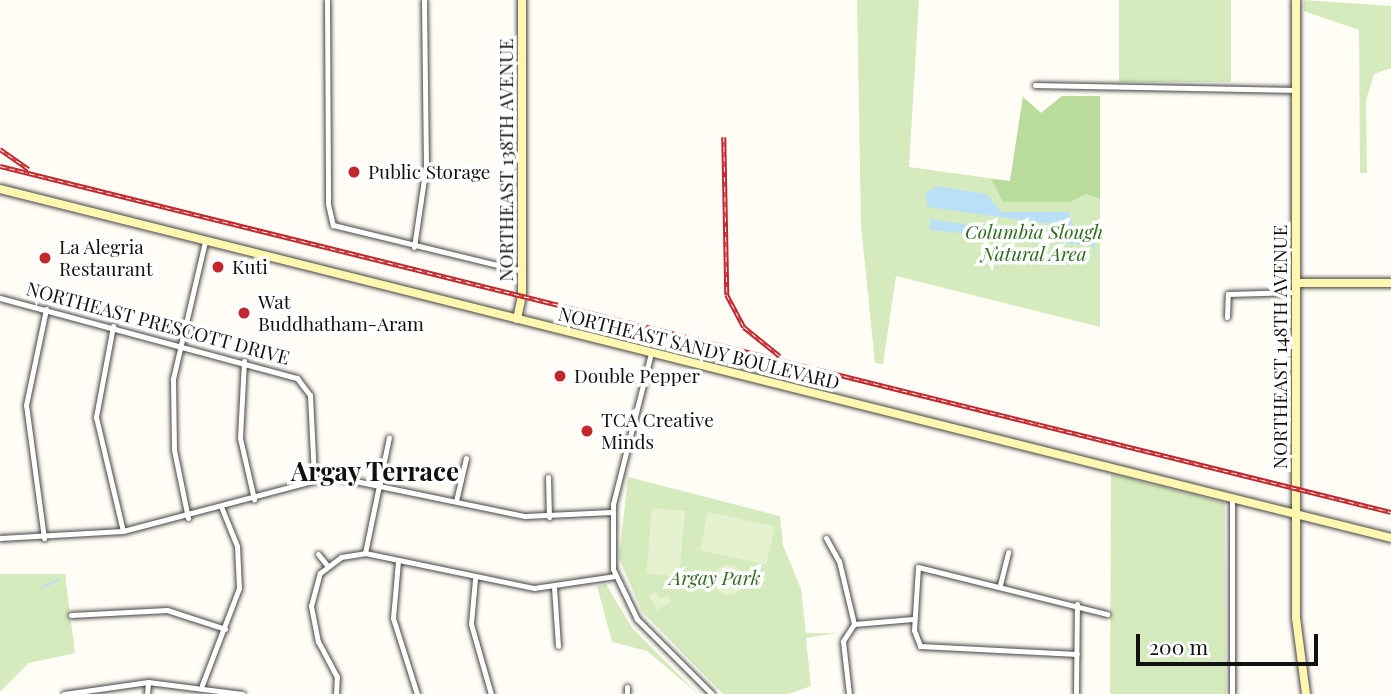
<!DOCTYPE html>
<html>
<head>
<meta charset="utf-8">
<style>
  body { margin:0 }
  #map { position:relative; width:1391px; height:694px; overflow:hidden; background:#fffdf5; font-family:"Playfair Display",serif }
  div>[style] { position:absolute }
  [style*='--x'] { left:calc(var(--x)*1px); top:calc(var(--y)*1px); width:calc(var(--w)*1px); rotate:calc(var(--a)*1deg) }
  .green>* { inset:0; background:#d5ebbd; transform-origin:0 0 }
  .forest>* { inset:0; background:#b9dc9c }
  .pitch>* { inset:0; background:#e6f2cf; transform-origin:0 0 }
  .round { border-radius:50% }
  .water>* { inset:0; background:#b9e0f7 }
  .stream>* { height:2px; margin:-1px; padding:0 1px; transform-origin:1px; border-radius:1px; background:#b9e0f7 }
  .roads { filter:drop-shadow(0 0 2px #444) drop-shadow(0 0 2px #444) }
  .street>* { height:5px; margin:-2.5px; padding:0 2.5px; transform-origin:2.5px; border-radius:2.5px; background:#fff }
  .secondary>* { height:8px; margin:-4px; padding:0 4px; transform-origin:4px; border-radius:4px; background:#fff6b0 }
  .rail>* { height:4.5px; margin-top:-2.25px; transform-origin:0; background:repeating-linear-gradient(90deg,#fff 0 5px,#c4262e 0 10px); box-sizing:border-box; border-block:2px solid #c4262e }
  .dots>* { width:19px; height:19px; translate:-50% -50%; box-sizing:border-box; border:4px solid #fff; border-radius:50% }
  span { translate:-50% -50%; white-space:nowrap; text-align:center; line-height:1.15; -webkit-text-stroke:7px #fff; paint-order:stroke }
  .street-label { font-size:19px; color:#111 }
  .poi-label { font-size:19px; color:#111 }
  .left { translate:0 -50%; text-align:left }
  .park-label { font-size:19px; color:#2f6b1f; font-style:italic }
  .district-label { font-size:26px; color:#111; font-weight:700 }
  .scale { position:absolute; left:1136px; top:634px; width:182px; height:32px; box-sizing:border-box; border:4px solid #111; border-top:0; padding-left:9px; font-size:21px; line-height:24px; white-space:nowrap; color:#111; -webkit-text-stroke:5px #fff; paint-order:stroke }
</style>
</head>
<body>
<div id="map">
  <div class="green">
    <i style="clip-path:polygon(857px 0,919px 0,909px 167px,1010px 181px,1023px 97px,1041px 113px,1062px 96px,1100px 96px,1100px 327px,896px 276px,883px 364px,875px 363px,861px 226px)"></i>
    <i style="left:1119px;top:0;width:112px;height:82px"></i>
    <i style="clip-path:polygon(1304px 0,1391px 6px,1391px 68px,1374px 74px,1366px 100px,1367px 173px,1360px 173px,1359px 30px,1304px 11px)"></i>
    <i style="clip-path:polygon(1111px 474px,1225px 503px,1226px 694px,1110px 694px)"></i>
    <i style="clip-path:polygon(628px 477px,780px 516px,783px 545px,801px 589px,806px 633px,837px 633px,806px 638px,811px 686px,789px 694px,723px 694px,642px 612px,619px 558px)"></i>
    <i style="clip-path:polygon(0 574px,65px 574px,75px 653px,29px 663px,0 692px)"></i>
    <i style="clip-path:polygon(606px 584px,632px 628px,698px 694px,647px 651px,612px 642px,597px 586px)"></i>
  </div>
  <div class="forest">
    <i style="clip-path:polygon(1062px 96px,1100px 96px,1100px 199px,1086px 194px,1070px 202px,1003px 202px,991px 179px,1010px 181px,1023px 97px,1041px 113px)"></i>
  </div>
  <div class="pitch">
    <i style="left:652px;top:508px;width:33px;height:66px;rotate:5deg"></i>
    <i style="left:708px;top:512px;width:68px;height:39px;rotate:12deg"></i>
    <i class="round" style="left:714px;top:565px;width:30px;height:30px"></i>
    <i style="clip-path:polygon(656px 592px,660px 599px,667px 595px,671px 602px,657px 610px,649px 595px)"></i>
  </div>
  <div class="water">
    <i style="clip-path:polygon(936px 186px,987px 194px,1001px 212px,1069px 212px,1073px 227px,928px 207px,925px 194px)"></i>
    <i style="clip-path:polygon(930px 219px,1066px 240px,1095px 237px,1095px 257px,1093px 246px,930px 230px)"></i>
  </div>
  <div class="stream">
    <i style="--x:42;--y:588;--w:20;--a:-27"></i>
  </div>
  <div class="roads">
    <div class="street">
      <i style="--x:327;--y:0;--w:204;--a:89.7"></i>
      <i style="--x:328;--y:204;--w:22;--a:77"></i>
      <i style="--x:333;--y:225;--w:195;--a:13.7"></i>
      <i style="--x:1035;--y:85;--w:260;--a:1.1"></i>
      <i style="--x:414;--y:247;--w:82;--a:-81.6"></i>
      <i style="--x:426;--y:166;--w:166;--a:-90.7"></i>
      <i style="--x:0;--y:298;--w:308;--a:15.1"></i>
      <i style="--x:297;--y:378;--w:21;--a:53"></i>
      <i style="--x:310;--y:395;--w:83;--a:87.2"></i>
      <i style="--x:1227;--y:317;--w:23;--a:-88"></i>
      <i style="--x:1228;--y:294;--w:68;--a:-1.7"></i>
      <i style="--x:113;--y:326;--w:93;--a:100.6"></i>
      <i style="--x:96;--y:417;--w:117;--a:76.7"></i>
      <i style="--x:651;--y:353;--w:156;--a:104.1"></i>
      <i style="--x:613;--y:504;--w:65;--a:90"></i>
      <i style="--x:613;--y:569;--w:55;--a:64.4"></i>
      <i style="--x:637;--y:619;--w:106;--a:45"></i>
      <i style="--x:244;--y:361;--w:77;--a:93"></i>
      <i style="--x:240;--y:438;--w:63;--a:77.1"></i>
      <i style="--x:548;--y:477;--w:40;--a:88.6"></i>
      <i style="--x:1232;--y:498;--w:196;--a:90"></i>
      <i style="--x:456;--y:501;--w:44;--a:-76.9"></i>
      <i style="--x:188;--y:518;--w:69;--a:-101.6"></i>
      <i style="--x:174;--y:450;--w:71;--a:-90.8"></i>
      <i style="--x:173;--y:379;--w:142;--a:-76.9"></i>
      <i style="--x:0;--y:538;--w:123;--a:-3.3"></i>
      <i style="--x:123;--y:531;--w:215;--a:-14.8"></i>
      <i style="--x:331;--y:476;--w:198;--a:11.7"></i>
      <i style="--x:525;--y:516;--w:87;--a:-2.6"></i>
      <i style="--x:44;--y:538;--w:134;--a:-97.7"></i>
      <i style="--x:26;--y:405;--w:98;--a:-78.2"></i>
      <i style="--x:826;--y:538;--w:26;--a:61"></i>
      <i style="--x:839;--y:561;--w:65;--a:76.6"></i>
      <i style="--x:365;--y:553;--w:118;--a:-78.3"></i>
      <i style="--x:318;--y:554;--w:14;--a:51"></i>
      <i style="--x:398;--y:561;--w:57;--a:95"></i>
      <i style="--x:393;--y:618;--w:80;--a:72.5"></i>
      <i style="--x:918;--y:567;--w:63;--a:93.6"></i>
      <i style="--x:914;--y:630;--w:17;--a:69"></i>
      <i style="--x:920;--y:646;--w:157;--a:2.9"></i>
      <i style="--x:918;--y:567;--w:195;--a:14"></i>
      <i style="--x:475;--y:579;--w:45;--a:95.1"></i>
      <i style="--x:471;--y:624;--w:73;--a:74.1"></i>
      <i style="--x:1000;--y:585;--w:34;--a:-76"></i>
      <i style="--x:554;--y:587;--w:59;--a:86.1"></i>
      <i style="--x:71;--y:615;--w:96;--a:-3"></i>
      <i style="--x:167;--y:610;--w:61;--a:18.1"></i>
      <i style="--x:854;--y:624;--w:59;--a:-4.8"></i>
      <i style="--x:202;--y:685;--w:104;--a:-69.1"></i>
      <i style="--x:239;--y:588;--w:42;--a:-92.7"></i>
      <i style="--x:237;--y:546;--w:40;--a:-112"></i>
      <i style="--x:64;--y:694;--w:85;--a:-8.1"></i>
      <i style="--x:148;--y:682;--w:95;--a:7.3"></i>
      <i style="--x:147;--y:694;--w:12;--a:-85"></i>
      <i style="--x:336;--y:694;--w:17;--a:-87"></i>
      <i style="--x:337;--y:677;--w:40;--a:-118"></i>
      <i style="--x:318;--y:642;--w:37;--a:-101"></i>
      <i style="--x:311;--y:606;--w:34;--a:-75"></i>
      <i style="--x:320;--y:573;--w:26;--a:-37"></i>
      <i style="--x:341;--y:557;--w:24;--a:-9"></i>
      <i style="--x:365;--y:553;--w:173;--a:11.7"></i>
      <i style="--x:534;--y:588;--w:82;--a:-8.4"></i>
      <i style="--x:627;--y:694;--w:7;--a:-90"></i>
      <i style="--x:849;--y:694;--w:53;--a:-96.5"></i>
      <i style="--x:843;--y:641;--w:20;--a:-57"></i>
      <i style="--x:1076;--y:694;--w:90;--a:-89.4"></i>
    </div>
    <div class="secondary">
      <i style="--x:1296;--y:0;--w:618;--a:90"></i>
      <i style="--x:1296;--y:618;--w:77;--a:82.5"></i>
      <i style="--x:0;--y:189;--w:1434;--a:14.08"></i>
      <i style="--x:1296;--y:283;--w:95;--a:0"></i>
      <i style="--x:517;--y:319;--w:24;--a:-78"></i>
      <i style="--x:522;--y:296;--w:296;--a:-90"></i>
    </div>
  </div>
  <div class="rail">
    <i style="--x:724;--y:137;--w:158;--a:88.9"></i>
    <i style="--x:727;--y:295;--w:36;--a:62"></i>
    <i style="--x:744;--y:327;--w:46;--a:38.9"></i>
    <i style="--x:0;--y:149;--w:35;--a:35"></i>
    <i style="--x:0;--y:166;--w:1433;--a:13.97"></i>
  </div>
  <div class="dots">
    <i style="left:354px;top:172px;background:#c4262e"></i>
    <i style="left:45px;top:258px;background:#c4262e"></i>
    <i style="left:218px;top:267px;background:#c4262e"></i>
    <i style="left:244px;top:313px;background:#c4262e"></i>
    <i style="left:560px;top:376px;background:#c4262e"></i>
    <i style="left:587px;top:431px;background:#c4262e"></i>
  </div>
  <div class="street-label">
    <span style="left:506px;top:160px;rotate:-90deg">NORTHEAST 138TH AVENUE</span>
    <span style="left:158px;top:323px;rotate:15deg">NORTHEAST PRESCOTT DRIVE</span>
    <span style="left:1280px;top:347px;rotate:-90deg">NORTHEAST 148TH AVENUE</span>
    <span style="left:699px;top:348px;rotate:14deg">NORTHEAST SANDY BOULEVARD</span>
  </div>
  <div class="poi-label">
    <span class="left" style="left:368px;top:172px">Public Storage</span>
    <span class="left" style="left:59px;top:258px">La Alegria<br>Restaurant</span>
    <span class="left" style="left:232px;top:267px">Kuti</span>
    <span class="left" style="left:258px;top:313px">Wat<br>Buddhatham-Aram</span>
    <span class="left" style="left:574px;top:376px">Double Pepper</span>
    <span class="left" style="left:601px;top:431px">TCA Creative<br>Minds</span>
  </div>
  <div class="park-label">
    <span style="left:1034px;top:243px">Columbia Slough<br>Natural Area</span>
    <span style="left:715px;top:578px">Argay Park</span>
  </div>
  <div class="district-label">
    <span style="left:375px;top:471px">Argay Terrace</span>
  </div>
  <div class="scale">200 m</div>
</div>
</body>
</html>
